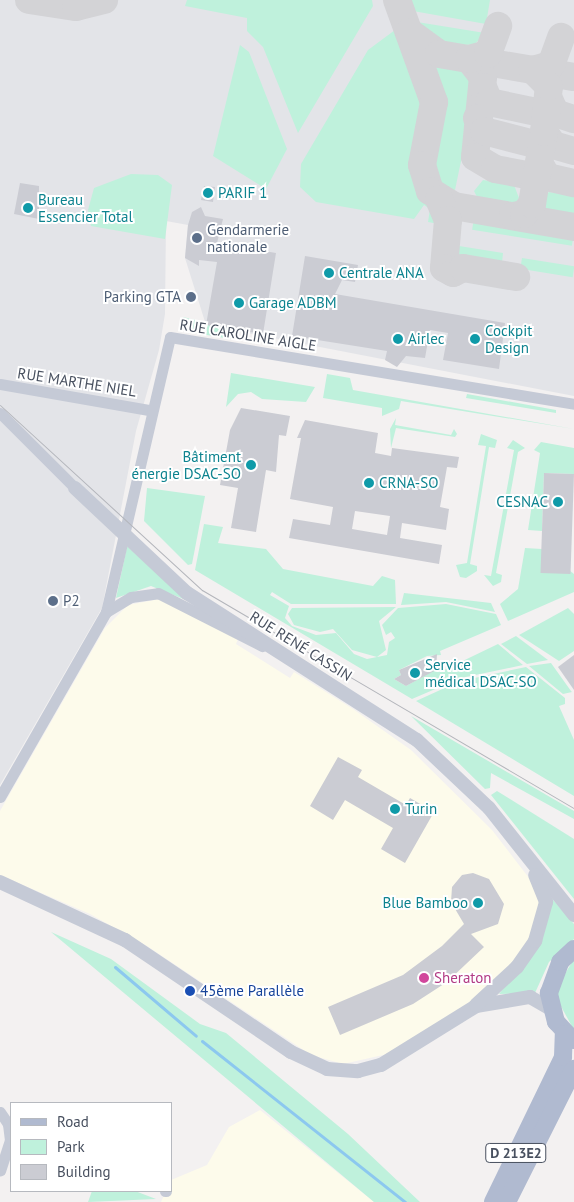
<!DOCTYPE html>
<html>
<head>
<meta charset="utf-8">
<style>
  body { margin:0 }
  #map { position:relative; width:574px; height:1202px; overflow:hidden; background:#f3f1f1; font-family:"PT Sans",sans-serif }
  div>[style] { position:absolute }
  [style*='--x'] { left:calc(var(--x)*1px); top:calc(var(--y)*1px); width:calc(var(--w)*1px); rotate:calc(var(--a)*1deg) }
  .commercial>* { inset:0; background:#fdfbeb }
  .airport>* { inset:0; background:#e3e4e8 }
  .green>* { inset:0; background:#bff1dc; transform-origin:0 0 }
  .stream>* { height:3px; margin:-1.5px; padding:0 1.5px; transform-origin:1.5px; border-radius:1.5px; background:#8cc8ef }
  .taxiway>* { height:28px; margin:-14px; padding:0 14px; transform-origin:14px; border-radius:14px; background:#d3d3d6 }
  .building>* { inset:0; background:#cbccd3; transform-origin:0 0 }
  .minor>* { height:11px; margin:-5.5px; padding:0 5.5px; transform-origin:5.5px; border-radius:5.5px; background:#c5cad6 }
  .tertiary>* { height:14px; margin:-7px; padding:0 7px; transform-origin:7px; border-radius:7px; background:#c5cad6 }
  .primary>* { height:18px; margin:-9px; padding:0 9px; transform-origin:9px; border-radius:9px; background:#b0bad0 }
  .tram>* { height:1px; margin:-0.5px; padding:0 0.5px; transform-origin:0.5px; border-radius:0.5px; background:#b3b5bb }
  .dots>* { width:14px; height:14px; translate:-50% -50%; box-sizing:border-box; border:2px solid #fff; border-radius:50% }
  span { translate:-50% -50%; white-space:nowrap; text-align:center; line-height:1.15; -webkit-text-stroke:4px #fff; paint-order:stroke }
  .shield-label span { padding:1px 4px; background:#fff; border:1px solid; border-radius:4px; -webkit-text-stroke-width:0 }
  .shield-label { font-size:14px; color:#48505f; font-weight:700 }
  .culture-label { font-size:15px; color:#0d838f }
  .left { translate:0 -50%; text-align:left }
  .right { translate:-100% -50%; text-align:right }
  .service-label { font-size:15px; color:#4e5e75 }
  .street-label { font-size:15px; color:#48505f }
  .hotel-label { font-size:15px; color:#b23c85 }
  .transit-label { font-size:15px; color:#164399 }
  .legend { position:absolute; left:10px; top:1102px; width:162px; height:90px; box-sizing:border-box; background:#fff; border:1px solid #b6b9bf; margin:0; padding:6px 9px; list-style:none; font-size:15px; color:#48505f }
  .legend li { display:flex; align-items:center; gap:10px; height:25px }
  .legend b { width:25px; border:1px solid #b6b9bf }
</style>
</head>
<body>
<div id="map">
  <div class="commercial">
    <i style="clip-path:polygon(165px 598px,238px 639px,236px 644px,290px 678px,294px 672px,353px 709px,411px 750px,492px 830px,536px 887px,541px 900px,535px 930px,518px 959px,471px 1001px,392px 1053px,343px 1064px,311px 1055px,147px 946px,90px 914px,0 875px,0 811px,105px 628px,128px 605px)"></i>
    <i style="clip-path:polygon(260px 1110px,374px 1202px,154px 1202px,161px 1202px,166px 1191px,171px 1191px,171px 1180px,207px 1165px,229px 1127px)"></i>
  </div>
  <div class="airport">
    <i style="clip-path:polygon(0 0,574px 0,574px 396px,206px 325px,185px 258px,188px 225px,166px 221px,165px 314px,159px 350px,136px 431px,102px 608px,0 785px)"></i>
  </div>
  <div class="green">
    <i style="clip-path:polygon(187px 0,372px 0,373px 6px,298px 133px,263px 47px,247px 31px,247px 18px,185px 6px)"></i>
    <i style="clip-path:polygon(409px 0,490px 0,486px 24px,413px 11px)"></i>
    <i style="clip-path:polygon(417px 22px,485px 33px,475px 44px,457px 46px,429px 37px)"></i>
    <i style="clip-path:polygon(395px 30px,424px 104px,412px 176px,418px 192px,438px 213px,439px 224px,428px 222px,430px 209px,424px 205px,414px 219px,316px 202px,300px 187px,301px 164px,368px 50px)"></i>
    <i style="clip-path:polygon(240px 45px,249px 52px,287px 149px,266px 189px,213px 156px)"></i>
    <i style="clip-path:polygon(433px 65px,460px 70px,476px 89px,455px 190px,441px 186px,433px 173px,446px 101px)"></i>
    <i style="clip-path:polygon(131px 174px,158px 175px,172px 185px,165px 239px,91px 226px,88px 210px,94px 188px)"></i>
    <i style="clip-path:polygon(483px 180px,514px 185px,519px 198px,516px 204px,507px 208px,480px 203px,474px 191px)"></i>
    <i style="clip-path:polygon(549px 192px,574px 196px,574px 219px,545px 214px,539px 202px)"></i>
    <i style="left:474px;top:218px;width:101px;height:12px;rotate:9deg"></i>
    <i style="clip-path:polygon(459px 246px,503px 253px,502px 263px,460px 259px,456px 255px)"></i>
    <i style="left:522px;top:258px;width:53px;height:11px;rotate:9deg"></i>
    <i style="clip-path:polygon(183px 317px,232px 329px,231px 339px,195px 333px)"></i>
    <i style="clip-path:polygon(231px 373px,315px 387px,306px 402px,262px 399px,251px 392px,238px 394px,226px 407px)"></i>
    <i style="clip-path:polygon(327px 374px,350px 378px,353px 390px,574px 429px,401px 401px,399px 409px,382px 416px,382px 408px,323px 398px)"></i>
    <i style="clip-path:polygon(467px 394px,556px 410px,556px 413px,466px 398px)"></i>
    <i style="clip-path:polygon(396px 418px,395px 425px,451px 435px,454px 429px,457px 434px,455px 437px,396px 428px,391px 448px,390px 429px)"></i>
    <i style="clip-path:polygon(481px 434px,497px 440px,495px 448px,489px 447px,470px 564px,477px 566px,477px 571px,466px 578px,460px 577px,456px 565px,467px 563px,486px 446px,478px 445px)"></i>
    <i style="clip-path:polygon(513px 440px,525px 448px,518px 452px,496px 573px,502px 575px,501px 582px,493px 586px,484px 575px,491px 576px,514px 450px,507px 448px)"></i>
    <i style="clip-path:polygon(541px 442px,574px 448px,574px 474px,544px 473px,542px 531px,528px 530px,540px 453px,534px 450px)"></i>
    <i style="clip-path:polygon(147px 488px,205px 496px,192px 564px,188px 565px,144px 521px)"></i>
    <i style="clip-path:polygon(204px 524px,223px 527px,218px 543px,266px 549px,283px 569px,373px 586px,382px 576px,395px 580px,396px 604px,291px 604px,272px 592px,270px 595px,289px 606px,285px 618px,292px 626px,316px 635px,336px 633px,354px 654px,367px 659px,387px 655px,389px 642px,395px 638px,391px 632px,386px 635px,382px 625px,398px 608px,446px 604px,496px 614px,501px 625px,440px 651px,441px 655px,427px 656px,399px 670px,401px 675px,394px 679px,406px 686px,435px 670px,434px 663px,441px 662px,444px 670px,498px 644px,523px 665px,461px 678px,412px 699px,195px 570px)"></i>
    <i style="clip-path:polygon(127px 547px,128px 547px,186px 600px,151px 586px,116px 598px)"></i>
    <i style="clip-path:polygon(525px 548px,542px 549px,574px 574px,574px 592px,508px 621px,500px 604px,518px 589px)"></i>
    <i style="clip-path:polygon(404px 593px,491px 603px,495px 612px,446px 602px,401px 605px)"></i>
    <i style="clip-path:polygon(396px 607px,379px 621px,386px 650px,377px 657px,352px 650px,333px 629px,320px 632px,294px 625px,288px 614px,292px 608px)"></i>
    <i style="clip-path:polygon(568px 608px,574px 614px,574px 651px,559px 661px,519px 635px)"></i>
    <i style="clip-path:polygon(516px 636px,548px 660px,527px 664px,501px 644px)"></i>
    <i style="clip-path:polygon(551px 663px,571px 691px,572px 692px,563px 694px,529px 666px)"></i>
    <i style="clip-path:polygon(526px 667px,565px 698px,565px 704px,559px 706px,574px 740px,574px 796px,416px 701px,460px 681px)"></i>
    <i style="clip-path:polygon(411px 716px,574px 811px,574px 819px,491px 773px,490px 788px,485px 789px)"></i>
    <i style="clip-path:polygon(497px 791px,574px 839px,574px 899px,491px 795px)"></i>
    <i style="clip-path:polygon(548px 894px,574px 924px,574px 939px,549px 962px,535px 993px,499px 994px,524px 964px)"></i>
    <i style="clip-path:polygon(51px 932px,111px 959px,200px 1024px,226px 1033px,348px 1134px,420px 1202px,374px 1202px)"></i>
    <i style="clip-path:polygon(574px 959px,574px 1030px,558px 1001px,558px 985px)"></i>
    <i style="clip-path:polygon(92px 1191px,135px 1191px,156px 1199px,88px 1202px)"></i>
  </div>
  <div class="stream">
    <i style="--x:115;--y:967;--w:106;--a:40.4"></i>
    <i style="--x:202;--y:1041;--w:259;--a:38.4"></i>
  </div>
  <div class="taxiway">
    <i style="--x:29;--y:0;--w:48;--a:8.5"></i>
    <i style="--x:76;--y:7;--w:29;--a:-14"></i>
    <i style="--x:397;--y:0;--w:109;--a:70.1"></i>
    <i style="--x:434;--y:102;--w:64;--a:100.8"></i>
    <i style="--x:422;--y:165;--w:27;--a:73"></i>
    <i style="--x:430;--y:191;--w:28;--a:32"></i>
    <i style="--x:454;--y:206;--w:122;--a:9.9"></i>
    <i style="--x:409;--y:32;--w:37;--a:36"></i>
    <i style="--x:439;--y:54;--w:137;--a:9.7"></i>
    <i style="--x:469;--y:59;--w:23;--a:52"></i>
    <i style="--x:483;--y:77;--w:80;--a:95.7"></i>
    <i style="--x:475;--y:157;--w:23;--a:31"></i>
    <i style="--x:495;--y:169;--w:43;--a:10.8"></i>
    <i style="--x:469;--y:59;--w:20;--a:-15"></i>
    <i style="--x:488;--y:54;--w:30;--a:-70"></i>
    <i style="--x:533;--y:70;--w:19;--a:-16"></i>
    <i style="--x:551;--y:65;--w:30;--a:-70"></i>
    <i style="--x:483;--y:87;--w:16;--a:68"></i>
    <i style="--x:489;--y:102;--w:58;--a:11.9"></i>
    <i style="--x:548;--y:97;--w:17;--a:66"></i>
    <i style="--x:555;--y:113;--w:20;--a:18"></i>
    <i style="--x:477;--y:118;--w:15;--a:62"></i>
    <i style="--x:484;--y:131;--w:60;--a:14.5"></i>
    <i style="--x:544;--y:132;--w:16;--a:55"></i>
    <i style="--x:553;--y:145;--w:22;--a:16"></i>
    <i style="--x:539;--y:163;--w:16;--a:60"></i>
    <i style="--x:547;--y:177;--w:28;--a:13"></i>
    <i style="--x:439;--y:199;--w:23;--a:67"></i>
    <i style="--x:448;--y:220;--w:48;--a:94.8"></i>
    <i style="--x:444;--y:268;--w:10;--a:29"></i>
    <i style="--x:453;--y:273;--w:11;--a:-27"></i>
    <i style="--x:463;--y:268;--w:54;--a:9.6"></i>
    <i style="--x:513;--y:216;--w:11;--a:-10"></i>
    <i style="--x:524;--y:214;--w:13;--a:-51"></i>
    <i style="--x:532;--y:204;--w:73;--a:-80.5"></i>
    <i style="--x:544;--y:132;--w:46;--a:-83.8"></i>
    <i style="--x:549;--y:86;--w:23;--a:-135"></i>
  </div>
  <div class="building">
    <i style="clip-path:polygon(20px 183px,39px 186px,39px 219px,14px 214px)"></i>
    <i style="clip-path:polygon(204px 186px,215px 187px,213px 202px,201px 200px)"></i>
    <i style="clip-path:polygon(201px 207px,205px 216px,223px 219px,217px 243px,276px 253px,263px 334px,206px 325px,217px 262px,199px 260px,199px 266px,185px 258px,188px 225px,192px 212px)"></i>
    <i style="clip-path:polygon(305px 256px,358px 265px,355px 282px,342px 280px,335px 294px,505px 323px,499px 369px,443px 360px,448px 333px,430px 330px,425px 358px,406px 356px,397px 367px,385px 360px,387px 351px,292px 336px)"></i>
    <i style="clip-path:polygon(241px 408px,290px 416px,286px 436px,279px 435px,276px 472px,266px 470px,256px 532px,231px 528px,238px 488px,220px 485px,230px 430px)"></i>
    <i style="clip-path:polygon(evenodd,305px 420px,378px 433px,375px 453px,391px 456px,392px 448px,459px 457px,457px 468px,447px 467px,440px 507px,449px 509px,446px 530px,402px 523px,400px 538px,442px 545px,439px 564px,289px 538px,293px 519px,330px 525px,333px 507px,290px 499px,301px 438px,297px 438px,305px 420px,355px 511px,390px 516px,387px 535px,352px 529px,355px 511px)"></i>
    <i style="left:544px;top:473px;width:30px;height:100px;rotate:2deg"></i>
    <i style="clip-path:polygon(437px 654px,436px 670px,406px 686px,394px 679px,401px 675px,399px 670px)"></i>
    <i style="clip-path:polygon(574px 655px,574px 690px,558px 667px)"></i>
    <i style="clip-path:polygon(338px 757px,362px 770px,358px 777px,406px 805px,410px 798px,434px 812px,405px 863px,381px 849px,393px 828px,345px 800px,333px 820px,310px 806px)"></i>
    <i style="clip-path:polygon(473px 873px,489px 879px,504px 904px,498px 924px,471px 934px,484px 947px,447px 982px,413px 1004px,340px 1035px,328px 1007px,403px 975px,442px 946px,464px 924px,451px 902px,452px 887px,462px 875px)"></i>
  </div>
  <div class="minor">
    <i style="--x:0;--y:384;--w:151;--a:9.9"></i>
    <i style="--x:0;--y:413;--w:106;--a:45"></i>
    <i style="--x:106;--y:612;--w:29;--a:-31"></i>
    <i style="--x:131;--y:597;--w:27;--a:-8"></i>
    <i style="--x:158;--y:593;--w:117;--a:27"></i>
    <i style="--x:0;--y:797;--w:213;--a:-60.2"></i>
    <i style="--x:106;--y:612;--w:282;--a:-76.9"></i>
    <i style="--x:170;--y:337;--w:410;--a:9.4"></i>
    <i style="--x:0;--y:1112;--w:14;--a:56"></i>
    <i style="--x:8;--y:1124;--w:16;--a:83"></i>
    <i style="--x:10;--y:1140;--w:32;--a:108"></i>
    <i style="--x:165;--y:1191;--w:1;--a:0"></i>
  </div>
  <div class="tertiary">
    <i style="--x:75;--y:488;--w:154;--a:43.2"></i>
    <i style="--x:187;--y:593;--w:273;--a:32.6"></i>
    <i style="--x:417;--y:740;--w:99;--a:43.4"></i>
    <i style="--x:489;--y:808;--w:137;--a:51.5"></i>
    <i style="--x:0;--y:882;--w:138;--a:24.9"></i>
    <i style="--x:125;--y:940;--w:200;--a:34"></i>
    <i style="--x:291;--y:1052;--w:40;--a:25"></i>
    <i style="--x:327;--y:1069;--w:31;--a:4"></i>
    <i style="--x:358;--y:1071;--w:24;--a:-15"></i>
    <i style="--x:381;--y:1065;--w:112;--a:-31.8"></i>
    <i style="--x:476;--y:1006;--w:55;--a:-9.5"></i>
    <i style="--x:530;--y:997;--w:24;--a:30"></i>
    <i style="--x:476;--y:1005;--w:56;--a:-42.8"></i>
    <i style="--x:517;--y:967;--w:32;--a:-55"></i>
    <i style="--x:535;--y:941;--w:41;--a:-74.2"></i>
    <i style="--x:546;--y:902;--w:29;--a:-112"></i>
  </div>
  <div class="primary">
    <i style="--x:573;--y:1040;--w:25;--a:-133"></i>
    <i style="--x:556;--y:1022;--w:30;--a:-104"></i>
    <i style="--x:549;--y:993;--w:33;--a:-70"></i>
    <i style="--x:560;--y:962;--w:19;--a:-43"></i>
    <i style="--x:493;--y:1202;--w:161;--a:-64.2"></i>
    <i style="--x:563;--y:1057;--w:23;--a:-88"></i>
    <i style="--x:507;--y:1202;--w:149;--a:-63.3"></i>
  </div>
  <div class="tram">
    <i style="--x:0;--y:405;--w:274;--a:42.5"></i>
    <i style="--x:202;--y:590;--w:431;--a:30.4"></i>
  </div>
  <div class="dots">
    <i style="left:208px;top:193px;background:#0f9aa8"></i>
    <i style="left:28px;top:208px;background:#0f9aa8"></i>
    <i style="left:197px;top:238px;background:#5c6f8a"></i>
    <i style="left:329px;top:273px;background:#0f9aa8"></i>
    <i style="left:191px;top:297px;background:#5c6f8a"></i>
    <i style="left:239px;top:303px;background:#0f9aa8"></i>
    <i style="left:398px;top:339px;background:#0f9aa8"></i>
    <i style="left:475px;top:339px;background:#0f9aa8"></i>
    <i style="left:251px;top:465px;background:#0f9aa8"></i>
    <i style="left:369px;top:483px;background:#0f9aa8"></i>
    <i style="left:558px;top:502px;background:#0f9aa8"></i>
    <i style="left:53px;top:601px;background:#5c6f8a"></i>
    <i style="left:415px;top:673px;background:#0f9aa8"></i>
    <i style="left:395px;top:809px;background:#0f9aa8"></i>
    <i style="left:478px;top:903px;background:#0f9aa8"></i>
    <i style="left:424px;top:978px;background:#d1479c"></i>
    <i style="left:190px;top:991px;background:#1a4fb4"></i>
  </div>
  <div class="shield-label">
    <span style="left:516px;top:1153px">D 213E2</span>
  </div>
  <div class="culture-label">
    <span class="left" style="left:218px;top:193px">PARIF 1</span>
    <span class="left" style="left:38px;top:208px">Bureau<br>Essencier Total</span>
    <span class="left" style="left:339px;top:273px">Centrale ANA</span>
    <span class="left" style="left:249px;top:303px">Garage ADBM</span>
    <span class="left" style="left:485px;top:339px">Cockpit<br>Design</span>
    <span class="left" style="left:408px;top:339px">Airlec</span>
    <span class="right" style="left:241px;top:465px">Bâtiment<br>énergie DSAC-SO</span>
    <span class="left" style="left:379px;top:483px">CRNA-SO</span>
    <span class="right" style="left:548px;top:502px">CESNAC</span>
    <span class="left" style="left:425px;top:673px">Service<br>médical DSAC-SO</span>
    <span class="left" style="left:405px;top:809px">Turin</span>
    <span class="right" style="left:468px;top:903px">Blue Bamboo</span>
  </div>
  <div class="service-label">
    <span class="left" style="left:207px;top:238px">Gendarmerie<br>nationale</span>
    <span class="right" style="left:181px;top:297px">Parking GTA</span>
    <span class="left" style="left:63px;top:601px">P2</span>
  </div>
  <div class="street-label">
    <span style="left:248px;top:335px;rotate:9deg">RUE CAROLINE AIGLE</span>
    <span style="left:77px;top:382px;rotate:9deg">RUE MARTHE NIEL</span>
    <span style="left:301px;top:646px;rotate:32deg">RUE RENÉ CASSIN</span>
  </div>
  <div class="hotel-label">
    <span class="left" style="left:434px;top:978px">Sheraton</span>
  </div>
  <div class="transit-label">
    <span class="left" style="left:200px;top:991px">45ème Parallèle</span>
  </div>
  <ul class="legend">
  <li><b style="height:6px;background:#b0bad0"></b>Road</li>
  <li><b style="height:14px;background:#bff1dc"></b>Park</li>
  <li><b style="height:14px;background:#cbccd3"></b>Building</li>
  </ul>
</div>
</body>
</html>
